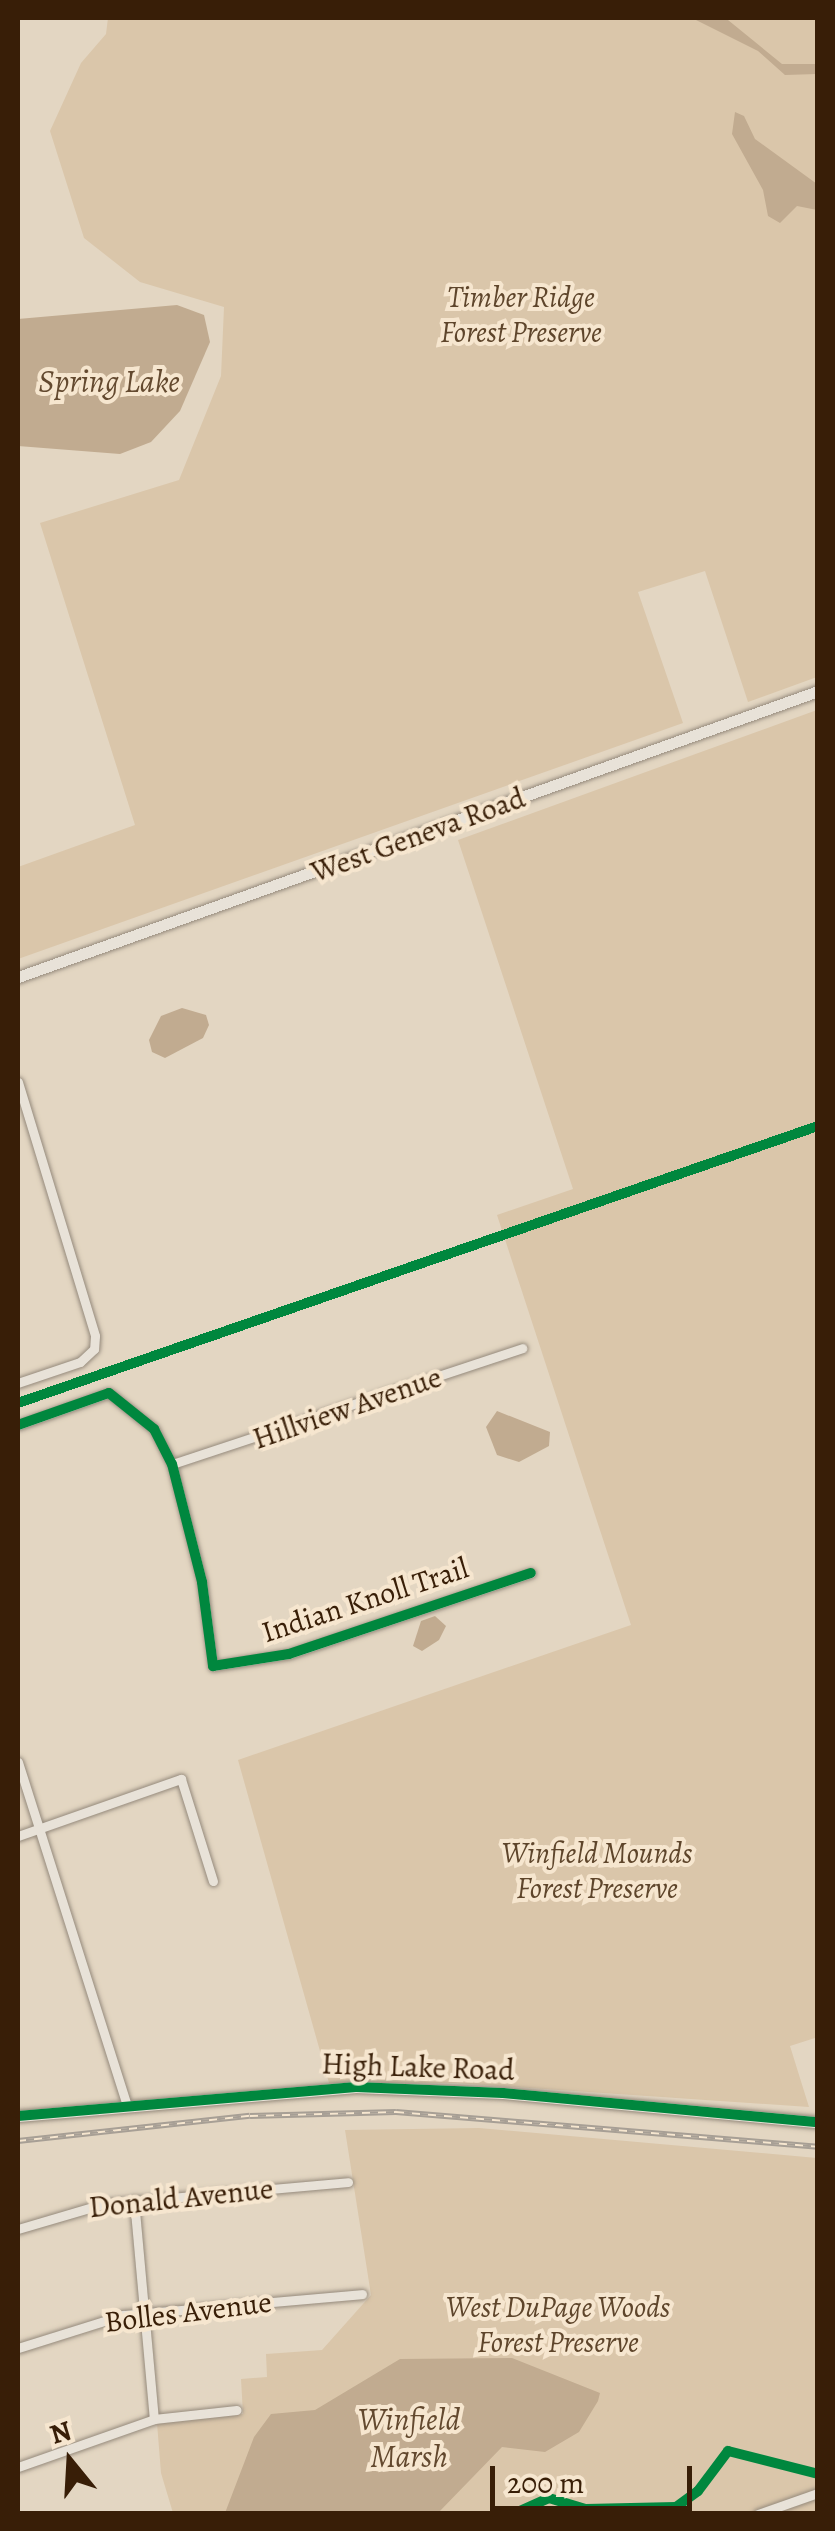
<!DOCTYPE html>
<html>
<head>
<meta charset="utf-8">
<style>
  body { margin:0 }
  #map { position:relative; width:835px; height:2531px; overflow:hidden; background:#e3d6c2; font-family:Alegreya,serif }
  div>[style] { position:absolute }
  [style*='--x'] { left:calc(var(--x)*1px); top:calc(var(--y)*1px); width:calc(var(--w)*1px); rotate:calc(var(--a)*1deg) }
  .green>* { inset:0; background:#dac6aa }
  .water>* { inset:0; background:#c1ab90 }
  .roads { filter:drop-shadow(0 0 2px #958a7c) drop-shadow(0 0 2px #958a7c) }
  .street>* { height:9px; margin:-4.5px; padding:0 4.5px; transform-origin:4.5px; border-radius:4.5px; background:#e8e2d8 }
  .secondary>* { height:11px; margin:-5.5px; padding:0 5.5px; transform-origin:5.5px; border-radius:5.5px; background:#e8e2d8 }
  .rail>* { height:6px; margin-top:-3px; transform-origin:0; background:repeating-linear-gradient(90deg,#f6e6cf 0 8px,#a79f95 0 16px); box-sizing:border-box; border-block:2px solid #a79f95 }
  .cycleway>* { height:10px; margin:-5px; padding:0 5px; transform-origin:5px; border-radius:5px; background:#00873e }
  span { translate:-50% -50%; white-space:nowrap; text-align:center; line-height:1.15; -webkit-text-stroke:8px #f6e6cf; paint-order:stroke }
  .park-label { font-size:30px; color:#5e452b; font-style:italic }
  .street-label { font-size:30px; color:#381e07 }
  .water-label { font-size:32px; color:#63492f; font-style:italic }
  .frame { position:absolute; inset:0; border:20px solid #381e07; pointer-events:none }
  .north { position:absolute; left:20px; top:2411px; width:100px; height:100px; -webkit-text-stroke:8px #f6e6cf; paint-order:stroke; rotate:342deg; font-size:28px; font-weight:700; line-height:40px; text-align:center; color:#381e07 }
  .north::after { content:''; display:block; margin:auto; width:35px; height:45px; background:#381e07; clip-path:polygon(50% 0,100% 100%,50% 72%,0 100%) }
  .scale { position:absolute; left:490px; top:2466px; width:202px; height:45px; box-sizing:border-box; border:5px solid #381e07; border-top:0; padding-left:12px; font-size:30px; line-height:35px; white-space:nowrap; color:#381e07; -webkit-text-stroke:8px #f6e6cf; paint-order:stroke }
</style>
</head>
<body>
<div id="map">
  <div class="green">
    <i style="clip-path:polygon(108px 18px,817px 18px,817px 677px,748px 702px,705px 571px,638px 592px,683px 723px,18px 959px,18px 867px,135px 825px,40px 523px,179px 480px,221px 376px,224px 307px,140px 282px,84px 238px,50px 131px,81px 63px,106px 34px)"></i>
    <i style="clip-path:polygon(817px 710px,818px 2037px,790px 2046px,809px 2107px,455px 2083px,329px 2083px,238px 1760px,631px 1625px,497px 1215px,573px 1189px,458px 840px)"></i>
    <i style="clip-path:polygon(479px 2128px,817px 2158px,817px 2513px,173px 2513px,161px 2473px,157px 2423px,243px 2414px,241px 2379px,267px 2377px,266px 2354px,322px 2350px,371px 2295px,345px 2130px)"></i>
  </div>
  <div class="water">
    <i style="clip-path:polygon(692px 18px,728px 20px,782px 64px,817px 64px,817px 74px,785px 75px,758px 51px)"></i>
    <i style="clip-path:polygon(735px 112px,744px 116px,755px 139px,817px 184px,817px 210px,797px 206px,780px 223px,768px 216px,763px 190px,732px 134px)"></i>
    <i style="clip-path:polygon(177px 305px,204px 315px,210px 342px,180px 411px,151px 442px,120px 454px,18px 446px,18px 319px)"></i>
    <i style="clip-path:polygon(182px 1008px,206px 1015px,209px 1025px,203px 1038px,165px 1058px,152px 1052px,149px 1040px,161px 1016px)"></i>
    <i style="clip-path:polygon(497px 1411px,550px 1432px,549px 1446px,519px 1462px,497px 1455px,486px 1427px)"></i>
    <i style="clip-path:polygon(435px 1616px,446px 1626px,439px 1640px,422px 1651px,413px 1646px,421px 1621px)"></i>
    <i style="clip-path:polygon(512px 2358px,600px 2393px,598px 2401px,579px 2432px,545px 2452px,502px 2447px,438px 2513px,225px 2513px,254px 2437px,271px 2414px,315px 2410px,400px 2359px)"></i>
  </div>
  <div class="roads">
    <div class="street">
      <i style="--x:18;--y:1082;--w:265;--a:73.1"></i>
      <i style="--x:95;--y:1336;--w:13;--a:94"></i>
      <i style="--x:94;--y:1349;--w:19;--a:137"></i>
      <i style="--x:80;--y:1362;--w:65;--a:161.3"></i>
      <i style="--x:18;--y:1425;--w:96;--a:-19.4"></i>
      <i style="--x:109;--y:1393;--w:58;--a:38.7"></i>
      <i style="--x:154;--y:1429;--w:39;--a:63"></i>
      <i style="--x:172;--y:1464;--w:122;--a:75.7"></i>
      <i style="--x:202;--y:1582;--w:85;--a:82.5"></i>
      <i style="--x:213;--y:1666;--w:77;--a:-9"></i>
      <i style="--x:289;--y:1654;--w:255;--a:-18.5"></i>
      <i style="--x:172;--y:1464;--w:369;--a:-18.3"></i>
      <i style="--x:18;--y:1762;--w:358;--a:72.4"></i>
      <i style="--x:18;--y:1836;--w:173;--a:-19.3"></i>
      <i style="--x:181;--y:1779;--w:107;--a:72.6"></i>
      <i style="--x:134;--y:2200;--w:220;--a:84.8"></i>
      <i style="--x:18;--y:2229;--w:89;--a:-16.4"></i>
      <i style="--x:103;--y:2204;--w:246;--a:-5.1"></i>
      <i style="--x:18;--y:2348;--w:110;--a:-17.4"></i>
      <i style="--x:123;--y:2315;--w:240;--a:-5"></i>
      <i style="--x:18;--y:2467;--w:144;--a:-19.4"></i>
      <i style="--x:154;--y:2419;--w:83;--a:-6.2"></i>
      <i style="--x:758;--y:2514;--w:64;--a:-19.3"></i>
    </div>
    <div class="secondary">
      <i style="--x:18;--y:977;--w:850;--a:-19.67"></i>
      <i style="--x:18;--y:2116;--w:339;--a:-4.9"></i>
      <i style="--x:356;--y:2087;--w:147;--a:2.3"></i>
      <i style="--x:503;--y:2093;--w:316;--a:5.3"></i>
    </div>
  </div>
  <div class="rail">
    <i style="--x:18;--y:2141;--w:233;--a:-6.2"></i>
    <i style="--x:250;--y:2116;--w:146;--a:-1.6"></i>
    <i style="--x:396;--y:2112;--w:423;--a:4.7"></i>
  </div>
  <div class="cycleway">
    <i style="--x:18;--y:1403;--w:847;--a:-19.1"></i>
    <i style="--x:18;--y:1425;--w:96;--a:-19.4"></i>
    <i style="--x:109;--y:1393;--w:58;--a:38.7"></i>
    <i style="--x:154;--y:1429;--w:39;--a:63"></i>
    <i style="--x:172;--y:1464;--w:122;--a:75.7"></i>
    <i style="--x:202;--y:1582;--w:85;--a:82.5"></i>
    <i style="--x:213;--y:1666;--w:77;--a:-9"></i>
    <i style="--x:289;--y:1654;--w:255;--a:-18.5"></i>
    <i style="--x:18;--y:2116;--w:339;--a:-4.9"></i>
    <i style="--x:356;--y:2087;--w:147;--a:2.3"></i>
    <i style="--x:503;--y:2093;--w:316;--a:5.3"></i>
    <i style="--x:513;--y:2514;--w:39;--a:-24"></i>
    <i style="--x:549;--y:2498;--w:39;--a:17"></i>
    <i style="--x:586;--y:2509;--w:90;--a:-1.3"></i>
    <i style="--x:676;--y:2507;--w:27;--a:-36"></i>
    <i style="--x:698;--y:2491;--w:50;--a:-53.1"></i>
    <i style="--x:728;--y:2451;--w:93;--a:14.3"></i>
  </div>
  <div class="park-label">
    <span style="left:521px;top:314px">Timber Ridge<br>Forest Preserve</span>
    <span style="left:597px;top:1870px">Winfield Mounds<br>Forest Preserve</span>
    <span style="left:558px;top:2324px">West DuPage Woods<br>Forest Preserve</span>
  </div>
  <div class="street-label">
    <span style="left:418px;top:835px;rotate:-20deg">West Geneva Road</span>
    <span style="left:347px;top:1408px;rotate:-19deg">Hillview Avenue</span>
    <span style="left:365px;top:1600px;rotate:-18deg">Indian Knoll Trail</span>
    <span style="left:418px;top:2067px;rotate:2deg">High Lake Road</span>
    <span style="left:181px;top:2198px;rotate:-6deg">Donald Avenue</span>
    <span style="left:188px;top:2312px;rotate:-7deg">Bolles Avenue</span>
  </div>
  <div class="water-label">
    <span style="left:109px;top:381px">Spring Lake</span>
    <span style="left:409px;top:2438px">Winfield<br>Marsh</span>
  </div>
  <div class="frame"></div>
  <div class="north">N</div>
  <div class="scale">200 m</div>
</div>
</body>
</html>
